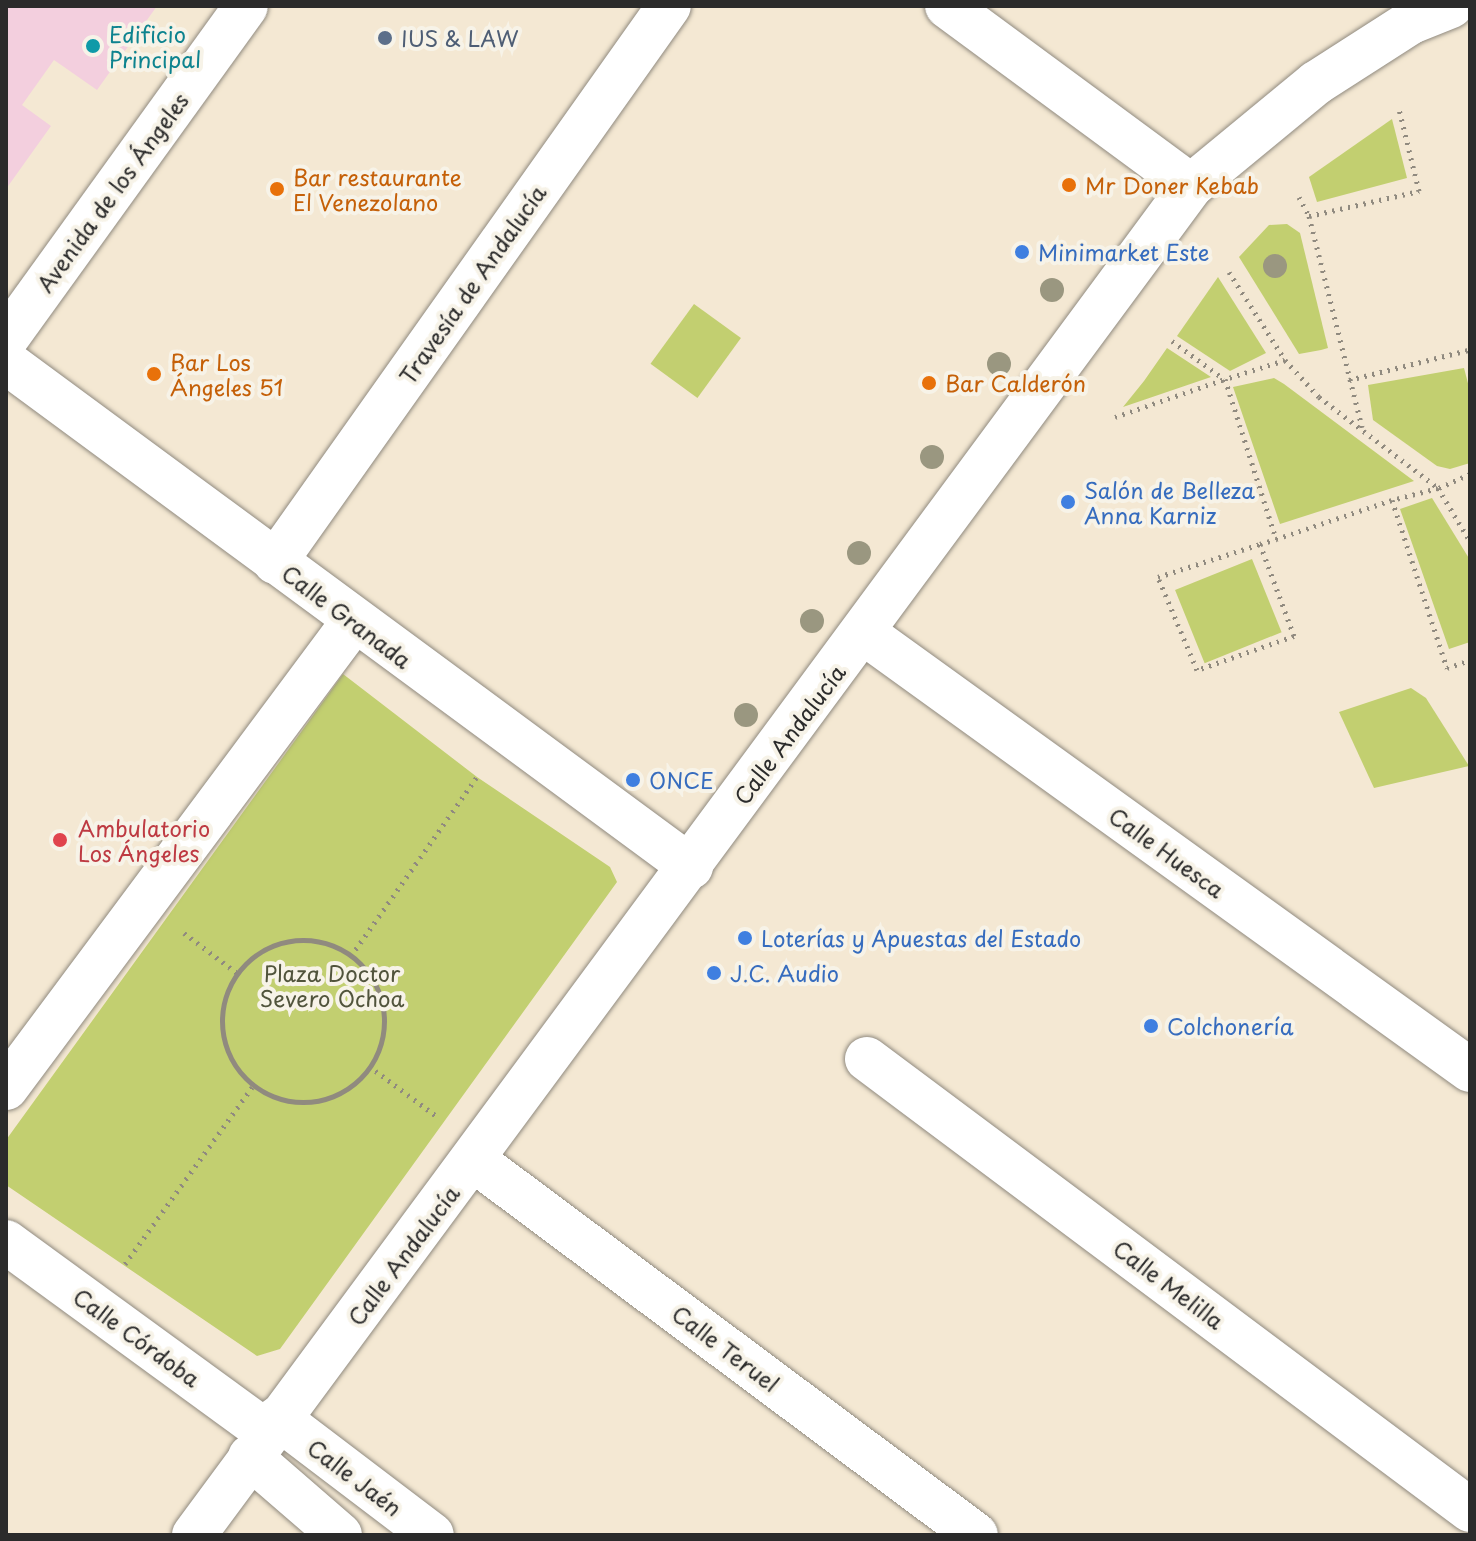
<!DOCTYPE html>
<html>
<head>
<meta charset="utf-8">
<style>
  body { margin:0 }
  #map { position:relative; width:1476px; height:1541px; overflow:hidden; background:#f4e8d3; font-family:"Playpen Sans",sans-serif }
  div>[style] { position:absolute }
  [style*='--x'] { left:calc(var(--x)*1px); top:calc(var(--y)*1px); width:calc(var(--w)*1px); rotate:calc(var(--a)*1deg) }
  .built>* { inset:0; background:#f3cfde }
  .green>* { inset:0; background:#c2cf70; transform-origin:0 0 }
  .path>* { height:5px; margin-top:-2.5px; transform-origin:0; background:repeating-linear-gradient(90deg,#908a7f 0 2px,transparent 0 8px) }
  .path>.ring { margin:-2.5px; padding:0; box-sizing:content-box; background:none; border:5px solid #908a7f; border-radius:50% }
  .roads { filter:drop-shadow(0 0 2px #908a7f) drop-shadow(0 0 2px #908a7f) }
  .minor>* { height:44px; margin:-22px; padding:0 22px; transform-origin:22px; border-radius:22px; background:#fff }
  .trees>* { width:24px; height:24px; margin:-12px; border-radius:50%; background:#9a9780 }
  .dots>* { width:22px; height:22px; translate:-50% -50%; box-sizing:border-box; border:4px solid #f7f3e8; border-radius:50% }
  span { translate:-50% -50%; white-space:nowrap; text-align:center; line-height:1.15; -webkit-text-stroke:8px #f7f3e8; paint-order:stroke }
  .culture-label { font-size:22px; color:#0d838f }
  .left { translate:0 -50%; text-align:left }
  .service-label { font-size:22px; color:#4e5e75 }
  .food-label { font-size:22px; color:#c56008 }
  .street-label { font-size:22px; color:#2b2b2b }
  .shop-label { font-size:22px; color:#366cbe }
  .health-label { font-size:22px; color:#be3a42 }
  .park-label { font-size:22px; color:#51543c }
  .frame { position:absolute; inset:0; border:8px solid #2b2b2b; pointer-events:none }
</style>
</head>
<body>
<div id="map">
  <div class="built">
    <i style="clip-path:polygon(6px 6px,157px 6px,97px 90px,54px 60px,22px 105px,51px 126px,6px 189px)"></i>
  </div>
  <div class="green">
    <i style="clip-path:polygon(1392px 119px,1407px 178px,1317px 202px,1309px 177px)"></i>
    <i style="clip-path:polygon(1287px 224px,1300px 233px,1328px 348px,1321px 350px,1299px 354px,1239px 257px,1269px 225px)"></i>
    <i style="clip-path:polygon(1218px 277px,1266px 353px,1230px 371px,1177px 336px)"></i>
    <i style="left:694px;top:304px;width:58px;height:74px;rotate:36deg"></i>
    <i style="clip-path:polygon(1167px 348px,1211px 377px,1123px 407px,1144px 381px)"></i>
    <i style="clip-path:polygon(1464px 368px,1470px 391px,1470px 463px,1450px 469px,1437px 466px,1373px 420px,1368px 385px)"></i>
    <i style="clip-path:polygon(1274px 378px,1284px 384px,1414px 481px,1280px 524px,1233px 387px)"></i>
    <i style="clip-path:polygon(1432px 498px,1470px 560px,1470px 642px,1449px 649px,1400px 509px)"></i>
    <i style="left:1252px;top:559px;width:79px;height:83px;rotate:68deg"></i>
    <i style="clip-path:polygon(343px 674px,477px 777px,610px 867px,617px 882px,280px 1349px,257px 1356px,6px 1185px,6px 1140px)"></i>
    <i style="clip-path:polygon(1411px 688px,1426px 698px,1469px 766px,1374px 788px,1339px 712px)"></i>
  </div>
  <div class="path">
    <i style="--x:1299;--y:197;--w:21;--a:62"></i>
    <i style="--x:1309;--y:216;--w:218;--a:75.9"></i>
    <i style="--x:1309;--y:216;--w:113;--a:-12.8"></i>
    <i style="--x:1419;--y:191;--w:84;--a:-103.7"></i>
    <i style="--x:1229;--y:272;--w:104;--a:57.5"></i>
    <i style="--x:1285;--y:360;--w:50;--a:47.4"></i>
    <i style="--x:1319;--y:397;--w:150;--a:37.4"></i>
    <i style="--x:1438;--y:488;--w:48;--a:165.4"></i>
    <i style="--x:1392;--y:500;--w:177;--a:71.9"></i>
    <i style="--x:1447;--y:668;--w:24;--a:-19"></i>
    <i style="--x:1172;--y:341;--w:64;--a:36.2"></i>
    <i style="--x:1285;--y:360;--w:63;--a:162.4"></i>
    <i style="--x:1225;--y:379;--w:168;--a:72.3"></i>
    <i style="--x:1276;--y:539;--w:122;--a:-18.6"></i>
    <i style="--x:1349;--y:380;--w:123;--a:-14.1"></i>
    <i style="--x:1468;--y:350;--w:6;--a:72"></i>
    <i style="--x:1115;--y:417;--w:116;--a:-19.1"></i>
    <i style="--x:1470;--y:474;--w:35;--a:156"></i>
    <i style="--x:1438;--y:488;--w:62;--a:58.9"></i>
    <i style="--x:1260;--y:544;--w:98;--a:69.7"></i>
    <i style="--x:1294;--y:636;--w:103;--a:160.7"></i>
    <i style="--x:1197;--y:670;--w:101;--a:-112.8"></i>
    <i style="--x:1158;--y:577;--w:107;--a:-17.9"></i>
    <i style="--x:1260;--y:544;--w:17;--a:-17"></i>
    <i style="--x:184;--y:933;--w:66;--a:37"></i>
    <i class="ring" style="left:222px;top:940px;width:157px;height:157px"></i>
    <i style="--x:351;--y:956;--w:219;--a:-54.9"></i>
    <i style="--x:369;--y:1066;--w:87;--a:36.6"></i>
    <i style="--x:125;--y:1264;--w:218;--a:-54.3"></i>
  </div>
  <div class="roads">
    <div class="minor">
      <i style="--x:947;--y:6;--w:303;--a:36.4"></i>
      <i style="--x:6;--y:339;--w:410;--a:-54.2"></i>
      <i style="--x:6;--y:362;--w:851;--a:36.4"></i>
      <i style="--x:275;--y:562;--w:681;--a:-54.68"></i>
      <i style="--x:864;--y:633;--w:747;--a:35.8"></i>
      <i style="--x:867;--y:1059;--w:753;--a:36.79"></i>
      <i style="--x:6;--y:1088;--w:581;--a:-53.33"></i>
      <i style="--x:475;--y:1161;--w:625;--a:36.74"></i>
      <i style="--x:6;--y:1242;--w:324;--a:36.1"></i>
      <i style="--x:278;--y:1418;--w:193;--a:37.2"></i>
      <i style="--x:250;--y:1457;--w:119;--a:40.9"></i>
      <i style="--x:194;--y:1535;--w:1677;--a:-53.53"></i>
      <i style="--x:1191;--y:186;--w:162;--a:-39.5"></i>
      <i style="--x:1316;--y:83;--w:113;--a:-32.7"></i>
      <i style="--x:1411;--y:22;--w:43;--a:-21.8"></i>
    </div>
  </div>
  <div class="trees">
    <i style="left:1275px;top:266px"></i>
    <i style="left:1052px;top:290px"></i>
    <i style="left:999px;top:364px"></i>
    <i style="left:932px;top:457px"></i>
    <i style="left:859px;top:553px"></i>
    <i style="left:812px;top:621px"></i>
    <i style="left:746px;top:715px"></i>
  </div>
  <div class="dots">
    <i style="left:385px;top:38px;background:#5c6f8a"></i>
    <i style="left:93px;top:46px;background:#0f9aa8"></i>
    <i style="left:1069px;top:185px;background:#e8710a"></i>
    <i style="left:277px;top:189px;background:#e8710a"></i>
    <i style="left:1022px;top:252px;background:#3f7fe0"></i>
    <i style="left:154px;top:374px;background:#e8710a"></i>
    <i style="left:929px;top:383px;background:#e8710a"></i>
    <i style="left:1068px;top:502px;background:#3f7fe0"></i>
    <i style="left:633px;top:780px;background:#3f7fe0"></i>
    <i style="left:60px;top:840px;background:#e0444e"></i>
    <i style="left:745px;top:938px;background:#3f7fe0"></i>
    <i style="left:714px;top:973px;background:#3f7fe0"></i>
    <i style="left:1151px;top:1026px;background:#3f7fe0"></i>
  </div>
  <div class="culture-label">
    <span class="left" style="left:109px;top:46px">Edificio<br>Principal</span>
  </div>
  <div class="service-label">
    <span class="left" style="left:401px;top:38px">IUS &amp; LAW</span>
  </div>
  <div class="food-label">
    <span class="left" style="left:293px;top:189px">Bar restaurante<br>El Venezolano</span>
    <span class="left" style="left:1085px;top:185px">Mr Doner Kebab</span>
    <span class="left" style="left:170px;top:374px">Bar Los<br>Ángeles 51</span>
    <span class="left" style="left:945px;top:383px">Bar Calderón</span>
  </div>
  <div class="street-label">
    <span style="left:112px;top:192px;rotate:-54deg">Avenida de los Ángeles</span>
    <span style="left:472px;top:284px;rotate:-55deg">Travesía de Andalucía</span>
    <span style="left:347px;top:616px;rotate:37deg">Calle Granada</span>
    <span style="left:789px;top:734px;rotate:-53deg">Calle Andalucía</span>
    <span style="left:1167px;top:852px;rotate:36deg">Calle Huesca</span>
    <span style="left:403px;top:1255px;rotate:-53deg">Calle Andalucía</span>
    <span style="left:1169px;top:1284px;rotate:37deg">Calle Melilla</span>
    <span style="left:137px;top:1337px;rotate:36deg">Calle Córdoba</span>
    <span style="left:726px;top:1348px;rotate:37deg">Calle Teruel</span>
    <span style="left:355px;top:1477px;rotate:37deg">Calle Jaén</span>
  </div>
  <div class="shop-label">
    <span class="left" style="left:1038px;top:252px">Minimarket Este</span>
    <span class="left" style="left:1084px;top:502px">Salón de Belleza<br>Anna Karniz</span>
    <span class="left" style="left:649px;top:780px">ONCE</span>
    <span class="left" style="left:761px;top:938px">Loterías y Apuestas del Estado</span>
    <span class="left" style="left:730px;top:973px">J.C. Audio</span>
    <span class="left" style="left:1167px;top:1026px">Colchonería</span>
  </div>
  <div class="health-label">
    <span class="left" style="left:78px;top:840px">Ambulatorio<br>Los Ángeles</span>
  </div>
  <div class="park-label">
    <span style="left:332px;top:985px">Plaza Doctor<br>Severo Ochoa</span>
  </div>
  <div class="frame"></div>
</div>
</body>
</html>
